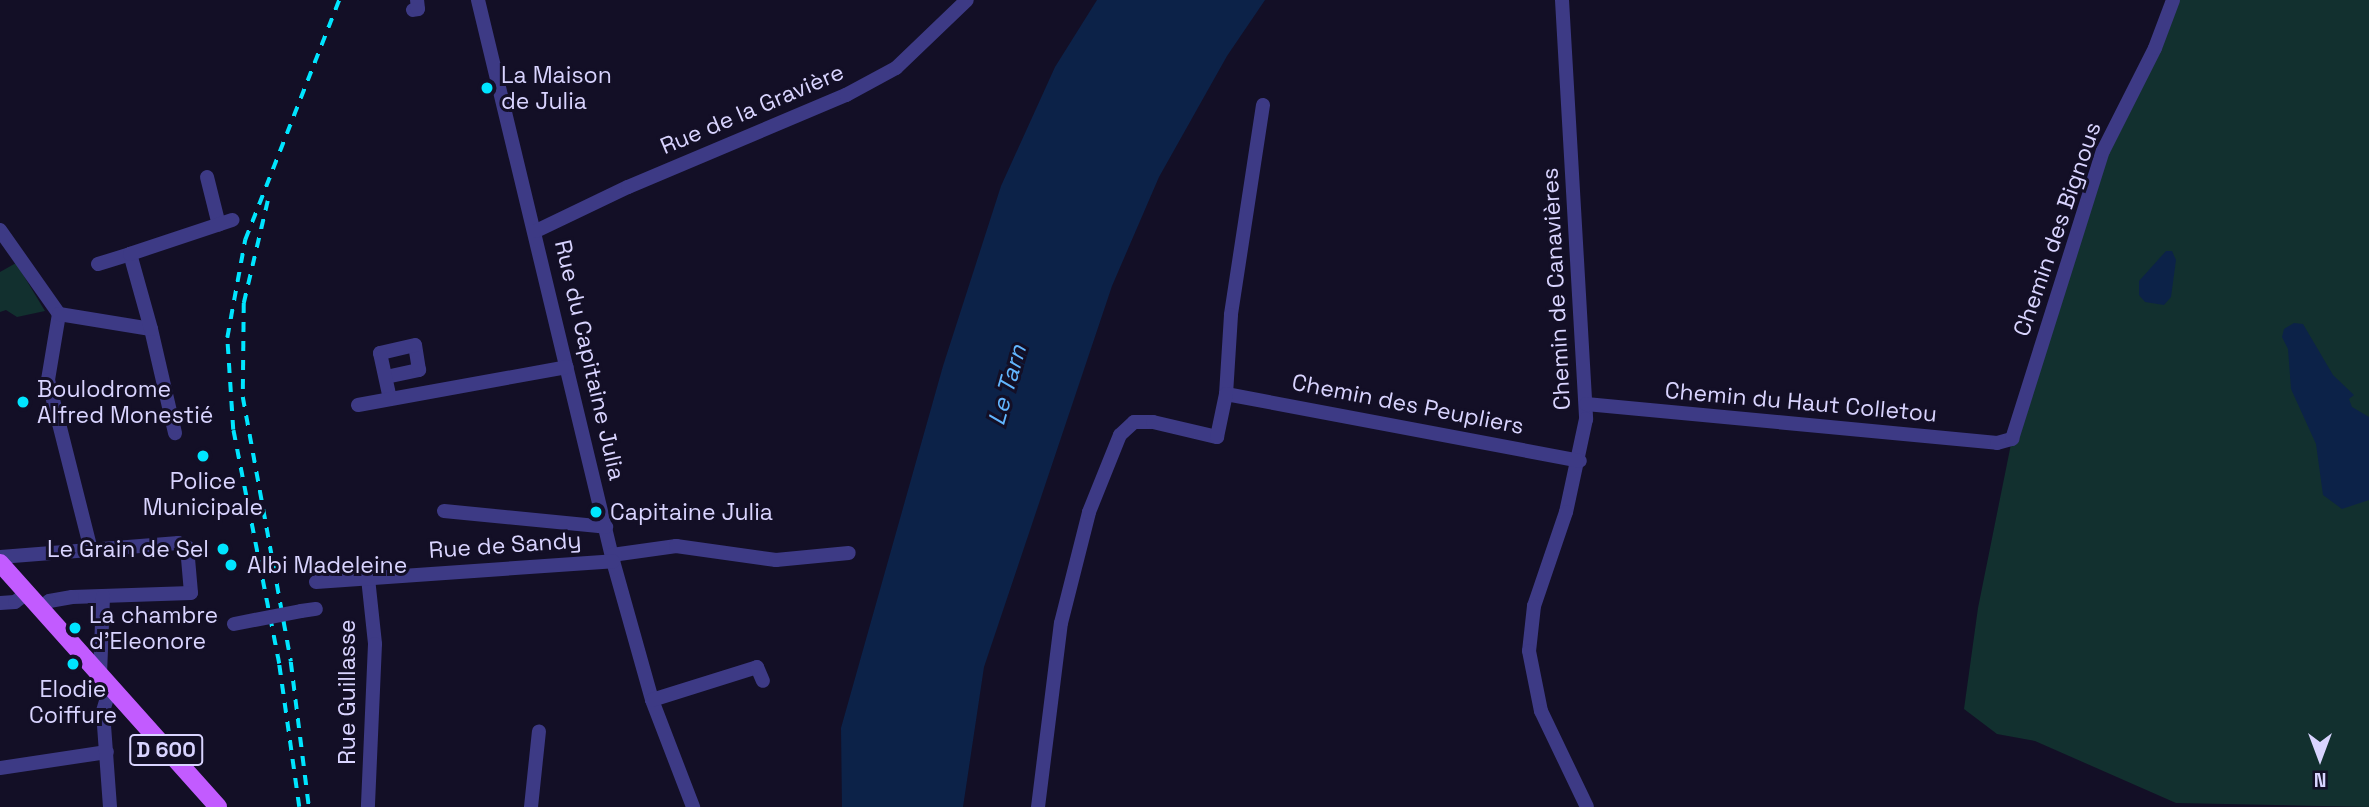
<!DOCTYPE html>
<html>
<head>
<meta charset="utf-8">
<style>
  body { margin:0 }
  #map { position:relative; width:2369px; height:807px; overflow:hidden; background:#130f26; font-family:"Space Grotesk",sans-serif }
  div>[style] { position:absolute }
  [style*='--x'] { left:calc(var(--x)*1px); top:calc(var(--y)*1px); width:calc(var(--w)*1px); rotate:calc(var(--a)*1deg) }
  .green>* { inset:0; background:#12302f }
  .water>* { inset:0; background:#0c2248 }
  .minor>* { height:14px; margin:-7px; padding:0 7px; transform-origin:7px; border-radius:7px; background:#3d3a85 }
  .major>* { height:18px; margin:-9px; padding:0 9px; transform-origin:9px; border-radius:9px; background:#c25bff }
  .rail>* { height:3.5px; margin-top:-1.75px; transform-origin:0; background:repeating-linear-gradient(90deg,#00e5ff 0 10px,transparent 0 19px) }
  .minor-bridge>* { height:14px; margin:-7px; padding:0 7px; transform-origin:7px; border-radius:7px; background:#3d3a85 }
  .dots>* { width:19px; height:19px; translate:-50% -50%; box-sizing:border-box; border:4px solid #130f26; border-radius:50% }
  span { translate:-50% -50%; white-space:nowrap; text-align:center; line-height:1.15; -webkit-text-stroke:6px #130f26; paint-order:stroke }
  .shield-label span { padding:2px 5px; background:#130f26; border:2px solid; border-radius:5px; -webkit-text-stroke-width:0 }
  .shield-label { font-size:21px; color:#d9d4ff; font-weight:700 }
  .poi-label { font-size:23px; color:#d9d4ff }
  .left { translate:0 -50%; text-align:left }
  .right { translate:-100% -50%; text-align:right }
  .street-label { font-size:23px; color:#d9d4ff }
  .water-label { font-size:24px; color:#62b6ff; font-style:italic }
  .north { position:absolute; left:2285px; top:723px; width:70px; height:70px; -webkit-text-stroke:5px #130f26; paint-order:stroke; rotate:180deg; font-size:19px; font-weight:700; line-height:28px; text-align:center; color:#d9d4ff }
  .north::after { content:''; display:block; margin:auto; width:24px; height:32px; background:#d9d4ff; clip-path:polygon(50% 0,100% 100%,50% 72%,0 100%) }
</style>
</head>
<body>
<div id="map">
  <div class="green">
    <i style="clip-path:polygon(2173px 0,2369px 0,2369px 807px,2176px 803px,2035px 741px,1997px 734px,1964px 709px,1978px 608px,2012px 439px,2089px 193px)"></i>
    <i style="clip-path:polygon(16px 263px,45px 311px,17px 317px,6px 310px,0 312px,0 272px)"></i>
  </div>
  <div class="water">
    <i style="clip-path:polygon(1097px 0,1265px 0,1227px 56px,1159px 177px,1112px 286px,984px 667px,963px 807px,842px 807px,841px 728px,943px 366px,1001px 186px,1055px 67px)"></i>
    <i style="clip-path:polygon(2166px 251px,2172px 251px,2176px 260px,2171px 297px,2164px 305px,2145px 302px,2139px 295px,2139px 281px)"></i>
    <i style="clip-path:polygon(2294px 323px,2303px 324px,2333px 375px,2354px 395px,2349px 399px,2352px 407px,2369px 417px,2369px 500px,2342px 509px,2323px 495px,2316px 444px,2291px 389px,2288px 349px,2282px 337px,2284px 329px)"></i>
  </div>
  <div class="minor">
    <i style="--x:478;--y:0;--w:577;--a:76.47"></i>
    <i style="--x:613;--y:561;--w:144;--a:74.3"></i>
    <i style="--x:652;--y:700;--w:115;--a:69"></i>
    <i style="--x:1562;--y:0;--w:420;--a:86.7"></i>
    <i style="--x:1586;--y:419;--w:95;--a:102.1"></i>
    <i style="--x:1566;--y:512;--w:99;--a:108.8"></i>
    <i style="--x:1534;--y:606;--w:45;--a:96.3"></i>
    <i style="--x:1529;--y:651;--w:61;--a:78.7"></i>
    <i style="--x:1541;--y:711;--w:106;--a:64.4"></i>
    <i style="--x:413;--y:10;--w:5;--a:-11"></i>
    <i style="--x:418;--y:9;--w:9;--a:-96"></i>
    <i style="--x:1263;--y:105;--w:212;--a:98.7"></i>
    <i style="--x:1231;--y:315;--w:79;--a:93.6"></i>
    <i style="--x:1226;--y:394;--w:360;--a:10.7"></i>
    <i style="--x:207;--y:177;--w:49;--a:76"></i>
    <i style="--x:0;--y:230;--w:103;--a:54.9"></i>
    <i style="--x:59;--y:314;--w:67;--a:99.5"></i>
    <i style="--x:48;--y:380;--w:175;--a:75.8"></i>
    <i style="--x:536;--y:231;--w:102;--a:-25.6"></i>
    <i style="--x:628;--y:187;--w:237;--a:-22.9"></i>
    <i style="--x:846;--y:95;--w:57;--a:-28.4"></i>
    <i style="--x:896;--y:68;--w:98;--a:-43.8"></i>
    <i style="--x:98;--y:264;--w:34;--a:-17"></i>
    <i style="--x:59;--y:314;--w:93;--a:9.3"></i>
    <i style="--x:151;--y:329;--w:107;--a:77"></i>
    <i style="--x:151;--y:329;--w:78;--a:-105.6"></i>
    <i style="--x:130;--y:254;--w:108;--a:-18.4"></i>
    <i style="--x:386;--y:377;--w:34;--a:-12"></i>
    <i style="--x:419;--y:370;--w:25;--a:-99"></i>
    <i style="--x:415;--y:345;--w:36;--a:167"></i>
    <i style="--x:380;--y:353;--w:47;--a:77.7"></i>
    <i style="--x:1586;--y:404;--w:413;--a:5.4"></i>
    <i style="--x:1997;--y:443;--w:16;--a:-15"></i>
    <i style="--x:2012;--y:439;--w:302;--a:-72.5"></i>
    <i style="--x:2103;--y:151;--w:115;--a:-63.2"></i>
    <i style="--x:2155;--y:48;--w:51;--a:-69.4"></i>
    <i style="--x:358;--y:405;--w:212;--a:-10.3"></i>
    <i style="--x:444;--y:511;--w:163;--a:5.6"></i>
    <i style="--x:612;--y:555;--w:65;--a:-8"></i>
    <i style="--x:676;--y:546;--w:101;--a:8"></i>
    <i style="--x:776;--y:560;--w:73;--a:-5.5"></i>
    <i style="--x:0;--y:557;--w:179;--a:-4.5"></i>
    <i style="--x:178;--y:543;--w:10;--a:24"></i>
    <i style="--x:187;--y:547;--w:46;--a:85"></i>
    <i style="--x:191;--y:593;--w:119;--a:178.1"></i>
    <i style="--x:72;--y:597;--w:23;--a:170"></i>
    <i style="--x:49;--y:601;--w:11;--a:139"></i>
    <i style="--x:368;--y:578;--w:66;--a:83.9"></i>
    <i style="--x:375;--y:644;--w:163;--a:92.5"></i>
    <i style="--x:316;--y:582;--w:298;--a:-4"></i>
    <i style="--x:0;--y:603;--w:15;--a:-4"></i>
    <i style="--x:15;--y:602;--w:15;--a:-37"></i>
    <i style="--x:301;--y:611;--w:15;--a:-8"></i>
    <i style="--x:100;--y:675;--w:79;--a:-87.8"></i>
    <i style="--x:652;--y:700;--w:110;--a:-17.4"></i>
    <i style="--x:757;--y:667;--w:15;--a:67"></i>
    <i style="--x:0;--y:768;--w:108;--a:-8.5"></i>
    <i style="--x:110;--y:807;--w:96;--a:-94.2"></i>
    <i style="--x:103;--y:711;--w:14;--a:-73"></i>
    <i style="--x:107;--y:698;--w:11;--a:-41"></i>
    <i style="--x:531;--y:807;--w:76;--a:-84"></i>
    <i style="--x:1038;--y:807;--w:185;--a:-82.9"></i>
    <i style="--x:1061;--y:623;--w:114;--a:-75.8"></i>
    <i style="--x:1089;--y:512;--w:83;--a:-68.1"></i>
    <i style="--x:1120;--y:435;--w:19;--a:-43"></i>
    <i style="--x:1134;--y:422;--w:19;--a:0"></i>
    <i style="--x:1153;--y:422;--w:66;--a:13.2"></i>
    <i style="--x:1217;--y:437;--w:44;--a:-78.2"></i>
  </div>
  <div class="major">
    <i style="--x:0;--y:563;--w:327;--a:48.2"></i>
  </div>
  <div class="rail">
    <i style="--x:268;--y:201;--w:105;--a:103.2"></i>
    <i style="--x:244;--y:303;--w:94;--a:90.6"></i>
    <i style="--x:243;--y:397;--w:269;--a:79.7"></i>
    <i style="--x:291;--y:662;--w:146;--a:82.9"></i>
    <i style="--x:299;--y:807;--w:144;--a:-98"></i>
    <i style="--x:279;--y:664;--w:238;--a:-101.1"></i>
    <i style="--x:233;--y:430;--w:92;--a:-93.7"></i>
    <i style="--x:227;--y:338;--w:100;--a:-79.6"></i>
    <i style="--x:245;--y:240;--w:258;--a:-68.6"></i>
  </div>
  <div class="minor-bridge">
    <i style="--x:234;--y:624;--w:68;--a:-11"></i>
  </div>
  <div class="dots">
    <i style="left:487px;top:88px;background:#00e5ff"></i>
    <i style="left:23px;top:402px;background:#00e5ff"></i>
    <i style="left:203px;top:456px;background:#00e5ff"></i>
    <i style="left:596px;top:512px;background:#00e5ff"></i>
    <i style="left:223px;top:549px;background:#00e5ff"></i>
    <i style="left:231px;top:565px;background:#00e5ff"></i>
    <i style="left:75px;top:628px;background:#00e5ff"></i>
    <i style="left:73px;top:664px;background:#00e5ff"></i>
  </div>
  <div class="shield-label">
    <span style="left:166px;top:750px">D 600</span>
  </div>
  <div class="poi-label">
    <span class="left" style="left:501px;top:88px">La Maison<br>de Julia</span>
    <span class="left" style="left:37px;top:402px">Boulodrome<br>Alfred Monestié</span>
    <span style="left:203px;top:494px">Police<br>Municipale</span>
    <span class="left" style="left:610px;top:512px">Capitaine Julia</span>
    <span class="right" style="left:209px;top:549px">Le Grain de Sel</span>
    <span class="left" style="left:247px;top:565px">Albi Madeleine</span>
    <span class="left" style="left:89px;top:628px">La chambre<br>d’Eleonore</span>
    <span style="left:73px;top:702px">Elodie<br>Coiffure</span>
  </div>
  <div class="street-label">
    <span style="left:752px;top:109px;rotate:-23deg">Rue de la Gravière</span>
    <span style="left:2057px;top:229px;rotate:-71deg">Chemin des Bignous</span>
    <span style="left:1556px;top:289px;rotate:-93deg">Chemin de Canavières</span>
    <span style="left:590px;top:360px;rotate:77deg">Rue du Capitaine Julia</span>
    <span style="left:1801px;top:402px;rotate:5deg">Chemin du Haut Colletou</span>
    <span style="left:1408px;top:404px;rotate:11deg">Chemin des Peupliers</span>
    <span style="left:505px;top:545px;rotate:-4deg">Rue de Sandy</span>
    <span style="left:347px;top:692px;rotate:-90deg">Rue Guillasse</span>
  </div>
  <div class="water-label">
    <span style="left:1007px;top:385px;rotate:-74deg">Le Tarn</span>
  </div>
  <div class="north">N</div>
</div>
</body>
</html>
